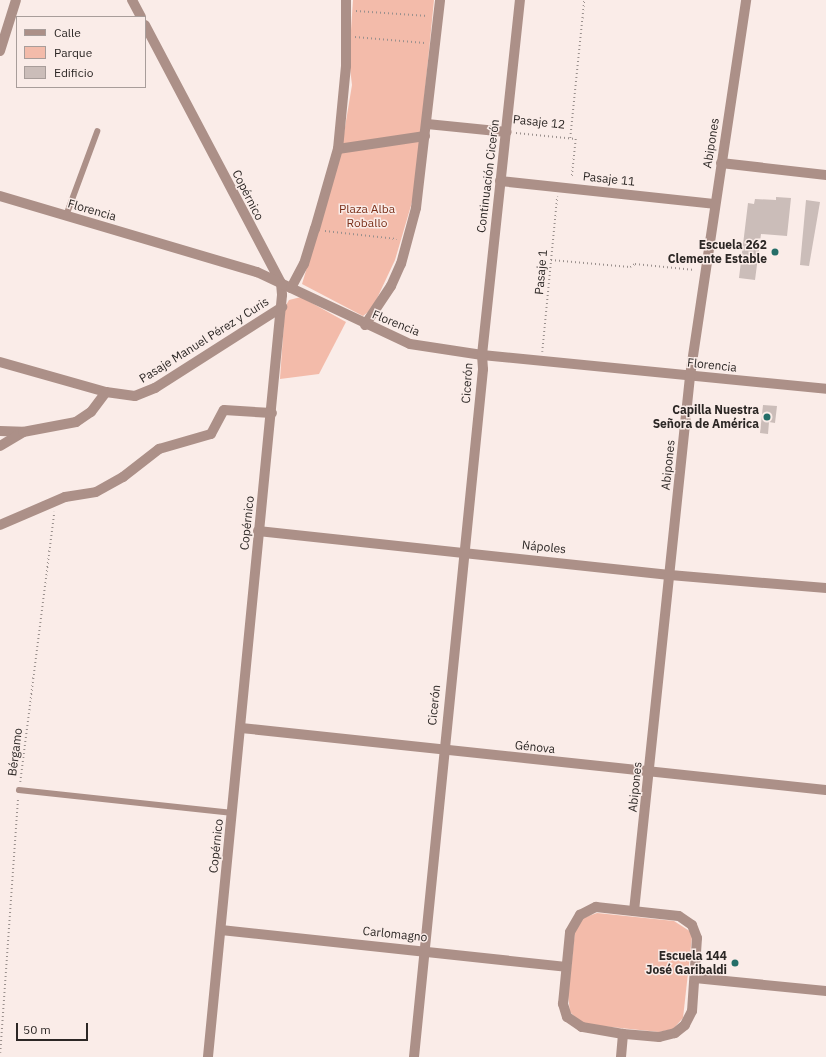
<!DOCTYPE html>
<html>
<head>
<meta charset="utf-8">
<style>
  body { margin:0 }
  #map { position:relative; width:826px; height:1057px; overflow:hidden; background:#faece8; font-family:"IBM Plex Sans",sans-serif }
  div>[style] { position:absolute }
  [style*='--x'] { left:calc(var(--x)*1px); top:calc(var(--y)*1px); width:calc(var(--w)*1px); rotate:calc(var(--a)*1deg) }
  .green>* { inset:0; background:#f3bbaa }
  .building>* { inset:0; background:#cbbdb9 }
  .path>* { height:1.5px; margin-top:-0.75px; transform-origin:0; background:repeating-linear-gradient(90deg,#9a908d 0 1px,transparent 0 4px) }
  .lane>* { height:5.5px; margin:-2.75px; padding:0 2.75px; transform-origin:2.75px; border-radius:2.75px; background:#ac9088 }
  .street>* { height:10px; margin:-5px; padding:0 5px; transform-origin:5px; border-radius:5px; background:#ac9088 }
  .dots>* { width:11px; height:11px; translate:-50% -50%; box-sizing:border-box; border:2px solid #faece8; border-radius:50% }
  span { translate:-50% -50%; white-space:nowrap; text-align:center; line-height:1.15; -webkit-text-stroke:3px #faece8; paint-order:stroke }
  .street-label { font-size:12px; color:#2c2725 }
  .park-label { font-size:12px; color:#7b301a }
  .poi-label { font-size:12px; color:#2c2725; font-weight:700 }
  .right { translate:-100% -50%; text-align:right }
  .legend { position:absolute; left:16px; top:16px; width:130px; height:72px; box-sizing:border-box; background:#faece8; border:1px solid #a89d9a; margin:0; padding:5px 7px; list-style:none; font-size:12px; color:#2c2725 }
  .legend li { display:flex; align-items:center; gap:8px; height:20px }
  .legend b { width:20px; border:1px solid #a89d9a }
  .scale { position:absolute; left:16px; top:1023px; width:72px; height:18px; box-sizing:border-box; border:2px solid #2c2725; border-top:0; padding-left:5px; font-size:12px; line-height:14px; white-space:nowrap; color:#2c2725; -webkit-text-stroke:3px #faece8; paint-order:stroke }
</style>
</head>
<body>
<div id="map">
  <div class="green">
    <i style="clip-path:polygon(353px 0,434px 0,415px 192px,395px 260px,372px 309px,363px 316px,302px 284px,340px 157px,352px 85px,349px 60px)"></i>
    <i style="clip-path:polygon(301px 297px,346px 322px,319px 374px,280px 379px,285px 307px,289px 300px)"></i>
    <i style="clip-path:polygon(597px 913px,674px 921px,691px 932px,692px 937px,683px 1018px,673px 1029px,659px 1032px,582px 1024px,570px 1012px,568px 995px,575px 931px,583px 918px)"></i>
  </div>
  <div class="building">
    <i style="clip-path:polygon(776px 197px,791px 198px,787px 236px,761px 234px,755px 280px,739px 278px,748px 203px,754px 204px,755px 199px,776px 200px)"></i>
    <i style="clip-path:polygon(806px 200px,820px 202px,809px 266px,800px 265px)"></i>
    <i style="clip-path:polygon(763px 405px,777px 406px,775px 423px,769px 422px,768px 434px,760px 433px)"></i>
  </div>
  <div class="path">
    <i style="--x:356;--y:11;--w:72;--a:4"></i>
    <i style="--x:355;--y:37;--w:70;--a:4.9"></i>
    <i style="--x:516;--y:133;--w:60;--a:5.7"></i>
    <i style="--x:576;--y:139;--w:39;--a:96"></i>
    <i style="--x:570;--y:138;--w:139;--a:-84.2"></i>
    <i style="--x:325;--y:231;--w:72;--a:6.3"></i>
    <i style="--x:551;--y:260;--w:79;--a:5.1"></i>
    <i style="--x:630;--y:267;--w:6;--a:-31"></i>
    <i style="--x:635;--y:264;--w:60;--a:5.7"></i>
    <i style="--x:542;--y:352;--w:156;--a:-84.5"></i>
    <i style="--x:20;--y:782;--w:272;--a:-82.8"></i>
    <i style="--x:0;--y:1053;--w:256;--a:-86"></i>
  </div>
  <div class="lane">
    <i style="--x:66;--y:216;--w:90;--a:-69.7"></i>
    <i style="--x:19;--y:790;--w:215;--a:6.1"></i>
  </div>
  <div class="street">
    <i style="--x:132;--y:0;--w:19;--a:62"></i>
    <i style="--x:145;--y:25;--w:292;--a:62.2"></i>
    <i style="--x:281;--y:283;--w:12;--a:85"></i>
    <i style="--x:282;--y:295;--w:766;--a:95.55"></i>
    <i style="--x:0;--y:51;--w:53;--a:-72.6"></i>
    <i style="--x:427;--y:124;--w:80;--a:5.7"></i>
    <i style="--x:338;--y:149;--w:88;--a:-8.5"></i>
    <i style="--x:721;--y:163;--w:106;--a:6.5"></i>
    <i style="--x:500;--y:181;--w:215;--a:6.1"></i>
    <i style="--x:0;--y:196;--w:268;--a:16.5"></i>
    <i style="--x:257;--y:272;--w:169;--a:25.2"></i>
    <i style="--x:410;--y:344;--w:73;--a:8.7"></i>
    <i style="--x:482;--y:355;--w:346;--a:5.6"></i>
    <i style="--x:291;--y:288;--w:27;--a:-62"></i>
    <i style="--x:304;--y:264;--w:37;--a:-73"></i>
    <i style="--x:315;--y:229;--w:83;--a:-74"></i>
    <i style="--x:338;--y:149;--w:83;--a:-84.5"></i>
    <i style="--x:346;--y:66;--w:66;--a:-90"></i>
    <i style="--x:365;--y:325;--w:47;--a:-56.3"></i>
    <i style="--x:391;--y:286;--w:24;--a:-66"></i>
    <i style="--x:401;--y:264;--w:58;--a:-75"></i>
    <i style="--x:416;--y:208;--w:209;--a:-83.4"></i>
    <i style="--x:0;--y:362;--w:110;--a:15.8"></i>
    <i style="--x:106;--y:392;--w:29;--a:8"></i>
    <i style="--x:135;--y:396;--w:22;--a:-22"></i>
    <i style="--x:155;--y:388;--w:151;--a:-32.5"></i>
    <i style="--x:0;--y:431;--w:23;--a:2"></i>
    <i style="--x:0;--y:446;--w:27;--a:-31"></i>
    <i style="--x:23;--y:432;--w:54;--a:-10.7"></i>
    <i style="--x:76;--y:422;--w:18;--a:-34"></i>
    <i style="--x:91;--y:412;--w:25;--a:-53"></i>
    <i style="--x:0;--y:525;--w:71;--a:-23.3"></i>
    <i style="--x:65;--y:497;--w:31;--a:-9"></i>
    <i style="--x:96;--y:492;--w:31;--a:-29"></i>
    <i style="--x:123;--y:477;--w:46;--a:-37.9"></i>
    <i style="--x:159;--y:449;--w:54;--a:-16.1"></i>
    <i style="--x:211;--y:434;--w:27;--a:-62"></i>
    <i style="--x:224;--y:410;--w:48;--a:3.6"></i>
    <i style="--x:258;--y:531;--w:414;--a:6.1"></i>
    <i style="--x:670;--y:575;--w:157;--a:4.8"></i>
    <i style="--x:241;--y:728;--w:588;--a:6.05"></i>
    <i style="--x:596;--y:907;--w:83;--a:6.2"></i>
    <i style="--x:679;--y:916;--w:16;--a:35"></i>
    <i style="--x:692;--y:925;--w:14;--a:69"></i>
    <i style="--x:697;--y:938;--w:73;--a:93.9"></i>
    <i style="--x:692;--y:1011;--w:16;--a:117"></i>
    <i style="--x:685;--y:1025;--w:13;--a:141"></i>
    <i style="--x:675;--y:1033;--w:16;--a:166"></i>
    <i style="--x:659;--y:1037;--w:36;--a:-175"></i>
    <i style="--x:623;--y:1034;--w:42;--a:-170.3"></i>
    <i style="--x:582;--y:1027;--w:18;--a:-146"></i>
    <i style="--x:567;--y:1017;--w:14;--a:-107"></i>
    <i style="--x:563;--y:1004;--w:72;--a:-84.4"></i>
    <i style="--x:570;--y:932;--w:20;--a:-60"></i>
    <i style="--x:580;--y:915;--w:18;--a:-27"></i>
    <i style="--x:634;--y:911;--w:538;--a:-84.02"></i>
    <i style="--x:690;--y:376;--w:380;--a:-81.5"></i>
    <i style="--x:221;--y:930;--w:347;--a:6.1"></i>
    <i style="--x:695;--y:978;--w:132;--a:5.7"></i>
    <i style="--x:414;--y:1057;--w:691;--a:-84.27"></i>
    <i style="--x:483;--y:369;--w:14;--a:-94"></i>
    <i style="--x:482;--y:355;--w:357;--a:-83.9"></i>
    <i style="--x:621;--y:1057;--w:23;--a:-85"></i>
  </div>
  <div class="dots">
    <i style="left:775px;top:252px;background:#256e68"></i>
    <i style="left:767px;top:417px;background:#256e68"></i>
    <i style="left:735px;top:963px;background:#256e68"></i>
  </div>
  <div class="street-label">
    <span style="left:539px;top:122px;rotate:6deg">Pasaje 12</span>
    <span style="left:711px;top:143px;rotate:-81deg">Abipones</span>
    <span style="left:488px;top:176px;rotate:-83deg">Continuación Cicerón</span>
    <span style="left:609px;top:179px;rotate:6deg">Pasaje 11</span>
    <span style="left:248px;top:195px;rotate:63deg">Copérnico</span>
    <span style="left:92px;top:210px;rotate:16deg">Florencia</span>
    <span style="left:541px;top:272px;rotate:-85deg">Pasaje 1</span>
    <span style="left:396px;top:323px;rotate:22deg">Florencia</span>
    <span style="left:204px;top:340px;rotate:-32deg">Pasaje Manuel Pérez y Curis</span>
    <span style="left:712px;top:365px;rotate:6deg">Florencia</span>
    <span style="left:467px;top:383px;rotate:-86deg">Cicerón</span>
    <span style="left:668px;top:465px;rotate:-84deg">Abipones</span>
    <span style="left:247px;top:523px;rotate:-84deg">Copérnico</span>
    <span style="left:544px;top:547px;rotate:6deg">Nápoles</span>
    <span style="left:434px;top:705px;rotate:-84deg">Cicerón</span>
    <span style="left:535px;top:747px;rotate:6deg">Génova</span>
    <span style="left:15px;top:752px;rotate:-83deg">Bérgamo</span>
    <span style="left:635px;top:787px;rotate:-84deg">Abipones</span>
    <span style="left:216px;top:846px;rotate:-84deg">Copérnico</span>
    <span style="left:395px;top:934px;rotate:6deg">Carlomagno</span>
  </div>
  <div class="park-label">
    <span style="left:367px;top:216px">Plaza Alba<br>Roballo</span>
  </div>
  <div class="poi-label">
    <span class="right" style="left:767px;top:252px">Escuela 262<br>Clemente Estable</span>
    <span class="right" style="left:759px;top:417px">Capilla Nuestra<br>Señora de América</span>
    <span class="right" style="left:727px;top:963px">Escuela 144<br>José Garibaldi</span>
  </div>
  <ul class="legend">
  <li><b style="height:5px;background:#ac9088"></b>Calle</li>
  <li><b style="height:11px;background:#f3bbaa"></b>Parque</li>
  <li><b style="height:11px;background:#cbbdb9"></b>Edificio</li>
  </ul>
  <div class="scale">50 m</div>
</div>
</body>
</html>
